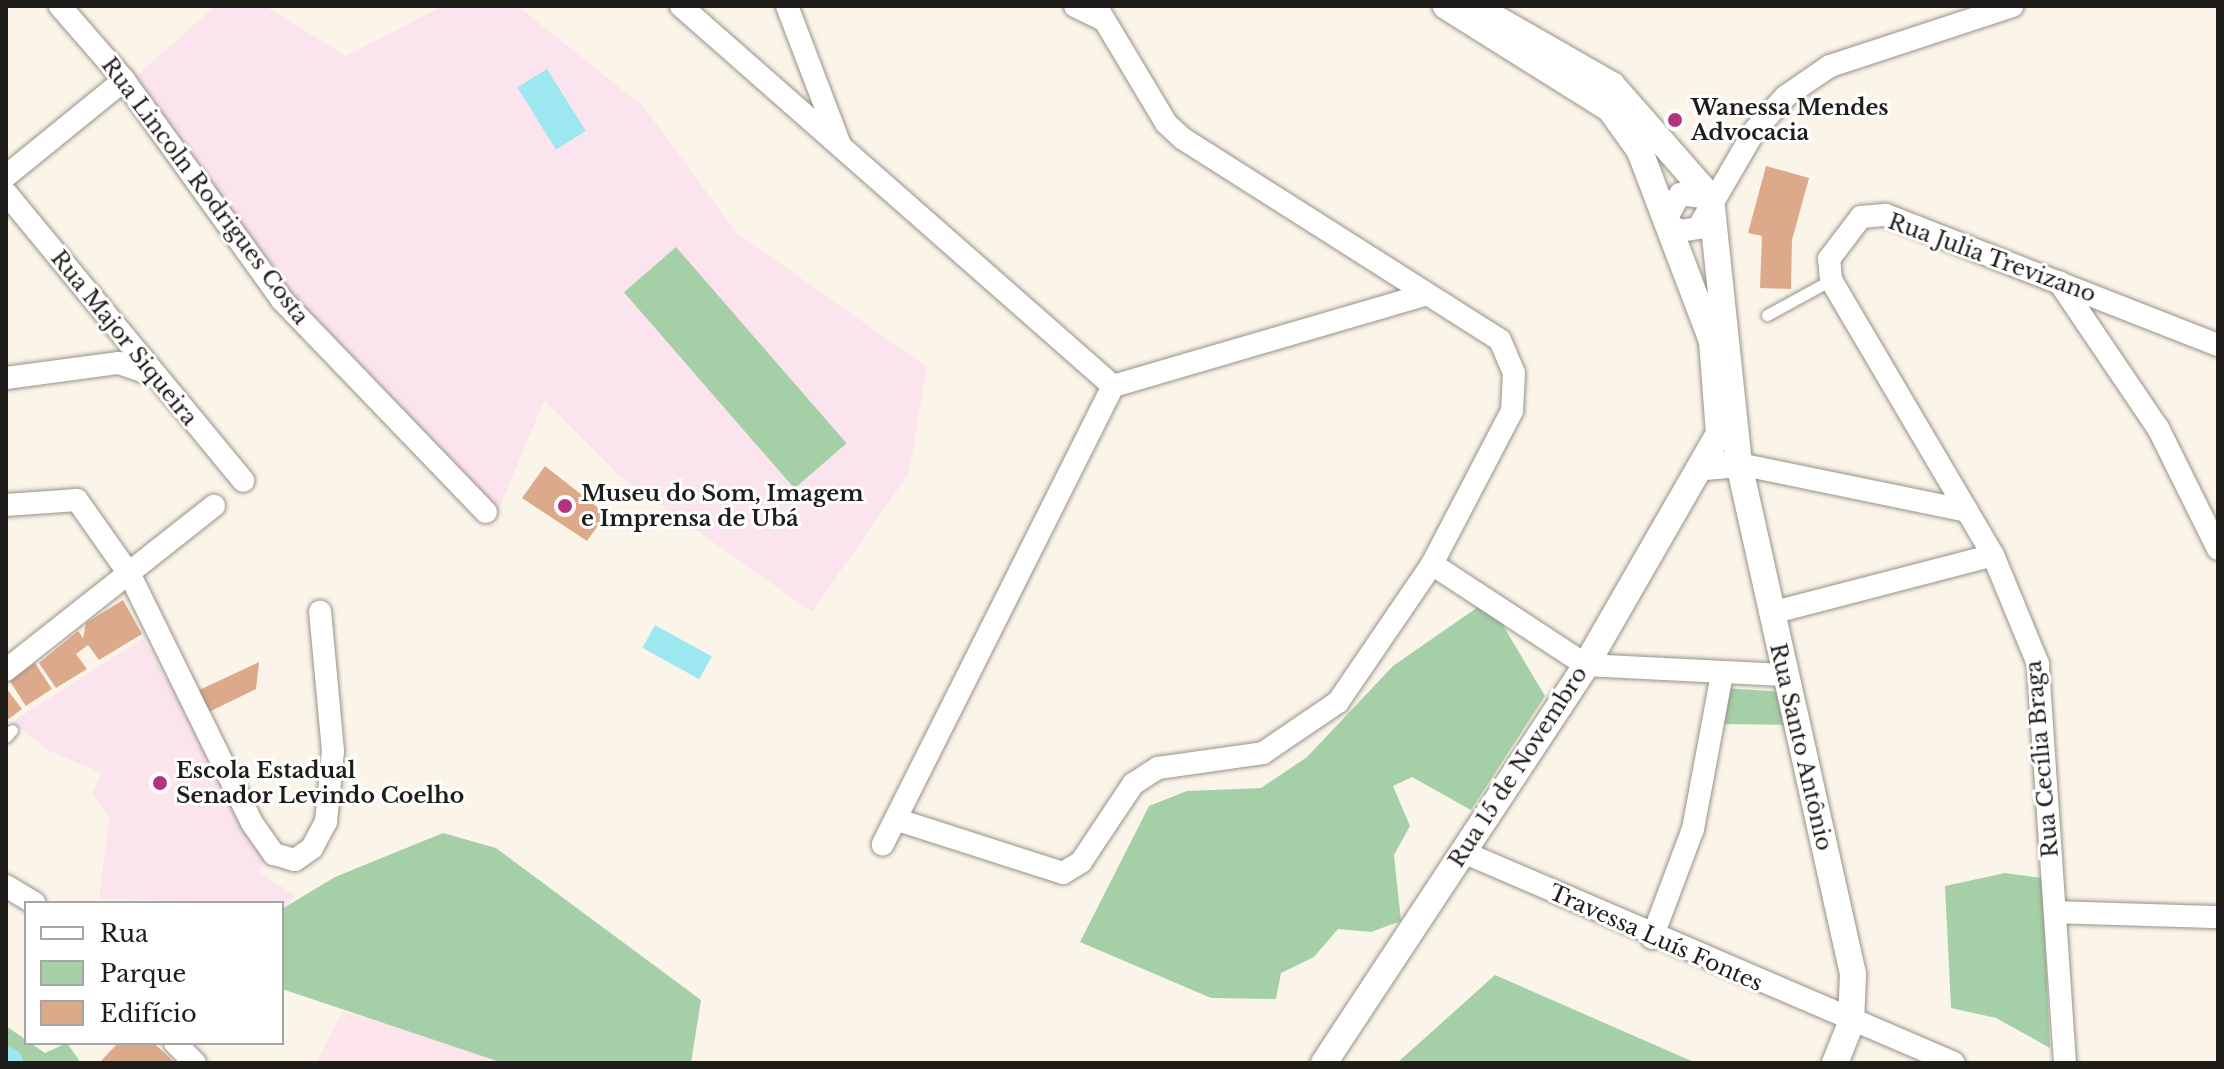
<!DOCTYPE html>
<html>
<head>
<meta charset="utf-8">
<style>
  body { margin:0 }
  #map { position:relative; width:2224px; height:1069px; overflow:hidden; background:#fbf5e9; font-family:"Libre Baskerville",serif }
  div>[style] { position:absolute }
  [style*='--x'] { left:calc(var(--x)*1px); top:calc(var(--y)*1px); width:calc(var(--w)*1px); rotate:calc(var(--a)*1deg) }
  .commercial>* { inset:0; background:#fde4ed }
  .education>* { inset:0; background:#fce4ef }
  .green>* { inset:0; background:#a5d0a7; transform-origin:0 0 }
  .water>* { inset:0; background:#9de8f0; transform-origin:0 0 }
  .river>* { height:32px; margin:-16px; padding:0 16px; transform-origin:16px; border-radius:16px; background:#9de8f0 }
  .building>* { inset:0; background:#dda98b; transform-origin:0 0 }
  .roads { filter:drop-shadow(0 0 2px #979287) drop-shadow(0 0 2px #979287) }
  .service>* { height:11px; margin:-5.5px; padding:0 5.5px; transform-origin:5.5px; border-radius:5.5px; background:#fff }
  .minor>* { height:22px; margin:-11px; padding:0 11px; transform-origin:11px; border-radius:11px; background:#fff }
  .tertiary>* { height:26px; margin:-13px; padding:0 13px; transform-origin:13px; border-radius:13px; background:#fff }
  .dots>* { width:22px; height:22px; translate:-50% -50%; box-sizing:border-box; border:4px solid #fff; border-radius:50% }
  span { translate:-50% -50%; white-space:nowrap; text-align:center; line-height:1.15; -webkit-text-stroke:6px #fff; paint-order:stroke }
  .poi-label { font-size:22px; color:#1f1d19; font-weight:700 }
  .left { translate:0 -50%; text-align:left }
  .street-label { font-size:22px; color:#1f1d19 }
  .frame { position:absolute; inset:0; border:8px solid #1f1d19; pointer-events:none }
  .legend { position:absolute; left:24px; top:901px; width:260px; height:144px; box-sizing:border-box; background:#fff; border:2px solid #a5a5a3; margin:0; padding:10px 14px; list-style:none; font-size:24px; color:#1f1d19 }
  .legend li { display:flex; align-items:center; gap:16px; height:40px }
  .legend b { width:40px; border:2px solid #a5a5a3 }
</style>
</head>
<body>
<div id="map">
  <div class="commercial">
    <i style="clip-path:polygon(342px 1012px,479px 1047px,503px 1063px,316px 1063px)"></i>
  </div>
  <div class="education">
    <i style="clip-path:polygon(215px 6px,265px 6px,346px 56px,443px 6px,518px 6px,643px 106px,737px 233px,927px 367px,909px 473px,812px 612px,622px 478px,544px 401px,496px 516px,295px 297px,133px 79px)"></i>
    <i style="clip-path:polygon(143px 638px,266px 857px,259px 872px,295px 895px,282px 915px,282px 903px,99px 899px,109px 817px,92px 793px,102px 773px,49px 751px,12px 722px)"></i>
  </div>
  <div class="green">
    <i style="left:676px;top:247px;width:260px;height:69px;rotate:49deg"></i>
    <i style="clip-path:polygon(1488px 600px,1545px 696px,1471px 810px,1412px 777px,1393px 786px,1410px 826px,1394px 855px,1401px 921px,1371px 932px,1338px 929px,1314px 957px,1281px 973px,1276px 999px,1211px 998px,1080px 942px,1149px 806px,1187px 791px,1261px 788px,1307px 757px,1393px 666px)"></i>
    <i style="clip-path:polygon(1724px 688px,1784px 692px,1789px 725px,1720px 724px)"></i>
    <i style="clip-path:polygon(443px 833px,496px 848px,701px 1000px,691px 1063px,503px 1063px,282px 989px,282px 909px,335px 877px)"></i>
    <i style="clip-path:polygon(2005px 873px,2042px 878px,2050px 1048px,1996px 1018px,1951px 1008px,1945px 886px)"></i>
    <i style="clip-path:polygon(1495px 975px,1696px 1063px,1397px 1063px)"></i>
    <i style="clip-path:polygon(6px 1026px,45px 1053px,67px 1043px,81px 1063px,6px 1063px)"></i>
  </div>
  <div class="water">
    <i style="left:547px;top:69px;width:73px;height:35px;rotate:58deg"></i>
    <i style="left:655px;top:625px;width:65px;height:26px;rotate:29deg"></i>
  </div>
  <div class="river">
    <i style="--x:6;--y:1063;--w:1;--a:0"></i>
  </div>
  <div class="building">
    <i style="clip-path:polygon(1766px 166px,1809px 178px,1792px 240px,1791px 289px,1760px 288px,1762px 236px,1748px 233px)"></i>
    <i style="clip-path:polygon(545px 466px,606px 514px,587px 541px,522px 498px)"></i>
    <i style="clip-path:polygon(123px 600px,142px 634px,99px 660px,88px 645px,76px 654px,87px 669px,56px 688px,39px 663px,78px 631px,83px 638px,86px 623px)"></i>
    <i style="clip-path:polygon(259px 662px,256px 689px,209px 712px,195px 692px)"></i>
    <i style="left:35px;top:663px;width:31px;height:31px;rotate:57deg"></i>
    <i style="clip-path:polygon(6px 688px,22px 709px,6px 721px)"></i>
    <i style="clip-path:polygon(118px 1043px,154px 1043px,175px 1063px,99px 1063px)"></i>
  </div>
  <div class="roads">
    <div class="service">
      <i style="--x:1767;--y:315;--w:73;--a:-28.7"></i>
      <i style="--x:6;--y:737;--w:9;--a:-49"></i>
    </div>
    <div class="minor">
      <i style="--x:60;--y:6;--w:98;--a:49.1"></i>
      <i style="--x:124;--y:80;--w:271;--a:54.3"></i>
      <i style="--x:282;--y:300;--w:294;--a:46.1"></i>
      <i style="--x:681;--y:6;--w:575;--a:41.34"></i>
      <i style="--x:1113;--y:386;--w:513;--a:116.67"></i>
      <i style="--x:787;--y:6;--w:149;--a:69.1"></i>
      <i style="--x:1075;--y:6;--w:32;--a:26"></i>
      <i style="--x:6;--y:176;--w:152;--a:-39.1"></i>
      <i style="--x:6;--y:193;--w:373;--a:50.5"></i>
      <i style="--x:1711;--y:198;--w:31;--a:-173"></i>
      <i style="--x:1680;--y:194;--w:31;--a:119"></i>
      <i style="--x:1665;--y:221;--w:18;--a:34"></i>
      <i style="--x:1680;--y:231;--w:18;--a:-9"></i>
      <i style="--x:1698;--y:228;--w:113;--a:-59.8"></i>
      <i style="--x:1755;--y:130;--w:46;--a:-47.6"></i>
      <i style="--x:1786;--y:96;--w:53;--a:-34.3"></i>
      <i style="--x:1830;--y:66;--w:192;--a:-18.2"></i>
      <i style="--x:2059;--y:282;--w:176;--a:55.9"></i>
      <i style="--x:2158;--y:428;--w:135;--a:63.6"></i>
      <i style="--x:6;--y:378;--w:114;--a:-7.6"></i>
      <i style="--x:119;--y:363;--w:31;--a:19"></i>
      <i style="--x:1113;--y:386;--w:324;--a:-16.3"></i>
      <i style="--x:1739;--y:464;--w:233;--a:11.6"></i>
      <i style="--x:6;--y:505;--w:71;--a:-4"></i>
      <i style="--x:77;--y:500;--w:92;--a:54.8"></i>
      <i style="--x:130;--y:575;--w:276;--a:63.8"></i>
      <i style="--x:252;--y:823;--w:38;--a:55"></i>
      <i style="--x:274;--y:854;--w:22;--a:16"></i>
      <i style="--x:295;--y:860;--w:21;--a:-35"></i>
      <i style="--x:312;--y:848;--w:30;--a:-62"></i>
      <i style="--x:326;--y:822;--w:71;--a:-84.4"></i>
      <i style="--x:333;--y:751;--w:140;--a:-95.3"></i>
      <i style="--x:1432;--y:564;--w:184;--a:33.3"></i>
      <i style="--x:1586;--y:665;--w:197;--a:2.9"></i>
      <i style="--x:1771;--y:613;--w:229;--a:-14.6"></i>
      <i style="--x:6;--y:670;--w:265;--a:-38.3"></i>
      <i style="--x:898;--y:820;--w:173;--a:17.8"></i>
      <i style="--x:1063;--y:873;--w:21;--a:-31"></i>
      <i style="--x:1081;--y:862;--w:94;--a:-56.3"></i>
      <i style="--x:1133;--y:784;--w:30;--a:-33"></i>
      <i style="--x:1158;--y:768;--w:106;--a:-8.1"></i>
      <i style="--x:1263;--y:753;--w:91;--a:-34.2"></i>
      <i style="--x:1338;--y:702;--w:167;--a:-55.7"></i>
      <i style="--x:1432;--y:564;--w:173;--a:-62.4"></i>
      <i style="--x:1512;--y:411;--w:38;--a:-87"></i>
      <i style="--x:1514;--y:373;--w:36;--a:-113"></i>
      <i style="--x:1500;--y:340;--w:375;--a:-147.6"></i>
      <i style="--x:1183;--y:139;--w:23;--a:-137"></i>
      <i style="--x:1166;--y:123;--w:136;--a:-120.9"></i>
      <i style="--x:1463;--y:852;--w:534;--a:23.25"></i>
      <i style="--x:6;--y:886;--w:33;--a:31"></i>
      <i style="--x:2055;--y:912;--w:163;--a:1.8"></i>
      <i style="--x:1652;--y:938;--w:116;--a:-69.4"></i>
      <i style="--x:1693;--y:829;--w:158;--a:-79.4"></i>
      <i style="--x:175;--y:1043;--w:28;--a:45"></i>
      <i style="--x:2065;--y:1063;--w:400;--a:-93.9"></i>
      <i style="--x:2038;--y:664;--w:118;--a:-112.4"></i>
      <i style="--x:1993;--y:555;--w:319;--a:-120.5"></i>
      <i style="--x:1831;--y:280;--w:21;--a:-95"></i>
      <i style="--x:1829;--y:259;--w:53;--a:-52.7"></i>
      <i style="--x:1861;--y:217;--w:25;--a:-5"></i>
      <i style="--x:1886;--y:215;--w:357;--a:21.4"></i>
    </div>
    <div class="tertiary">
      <i style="--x:1474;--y:6;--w:159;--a:29.8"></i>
      <i style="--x:1612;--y:85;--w:150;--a:48.8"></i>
      <i style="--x:1711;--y:198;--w:267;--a:84"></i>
      <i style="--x:1705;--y:467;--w:34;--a:-5"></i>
      <i style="--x:1739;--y:464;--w:523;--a:77.4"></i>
      <i style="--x:1853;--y:974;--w:49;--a:92.3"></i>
      <i style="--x:1851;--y:1023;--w:43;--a:111.8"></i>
      <i style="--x:1324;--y:1063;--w:476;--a:-56.6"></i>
      <i style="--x:1586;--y:665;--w:267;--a:-60.1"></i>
      <i style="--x:1719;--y:434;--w:93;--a:-94.3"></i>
      <i style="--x:1712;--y:341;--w:203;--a:-110.8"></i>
      <i style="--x:1640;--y:151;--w:52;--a:-125.5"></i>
      <i style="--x:1610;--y:109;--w:194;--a:-147.9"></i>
    </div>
  </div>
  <div class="dots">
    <i style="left:1675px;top:120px;background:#b4337e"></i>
    <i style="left:565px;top:506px;background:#b4337e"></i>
    <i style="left:160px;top:783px;background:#b4337e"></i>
  </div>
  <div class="poi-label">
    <span class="left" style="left:1691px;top:120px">Wanessa Mendes<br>Advocacia</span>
    <span class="left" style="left:581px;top:506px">Museu do Som, Imagem<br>e Imprensa de Ubá</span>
    <span class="left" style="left:176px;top:783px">Escola Estadual<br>Senador Levindo Coelho</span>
  </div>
  <div class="street-label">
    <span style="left:205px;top:191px;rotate:53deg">Rua Lincoln Rodrigues Costa</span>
    <span style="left:1992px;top:258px;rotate:20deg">Rua Julia Trevizano</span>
    <span style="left:124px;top:338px;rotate:51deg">Rua Major Siqueira</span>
    <span style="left:1801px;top:747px;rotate:77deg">Rua Santo Antônio</span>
    <span style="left:2042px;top:759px;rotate:-95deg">Rua Cecília Braga</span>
    <span style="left:1518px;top:767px;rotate:-57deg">Rua 15 de Novembro</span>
    <span style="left:1656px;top:938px;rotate:24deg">Travessa Luís Fontes</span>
  </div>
  <div class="frame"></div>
  <ul class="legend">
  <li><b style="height:10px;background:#fff"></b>Rua</li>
  <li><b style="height:22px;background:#a5d0a7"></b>Parque</li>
  <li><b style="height:22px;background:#dda98b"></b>Edifício</li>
  </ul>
</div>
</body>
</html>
